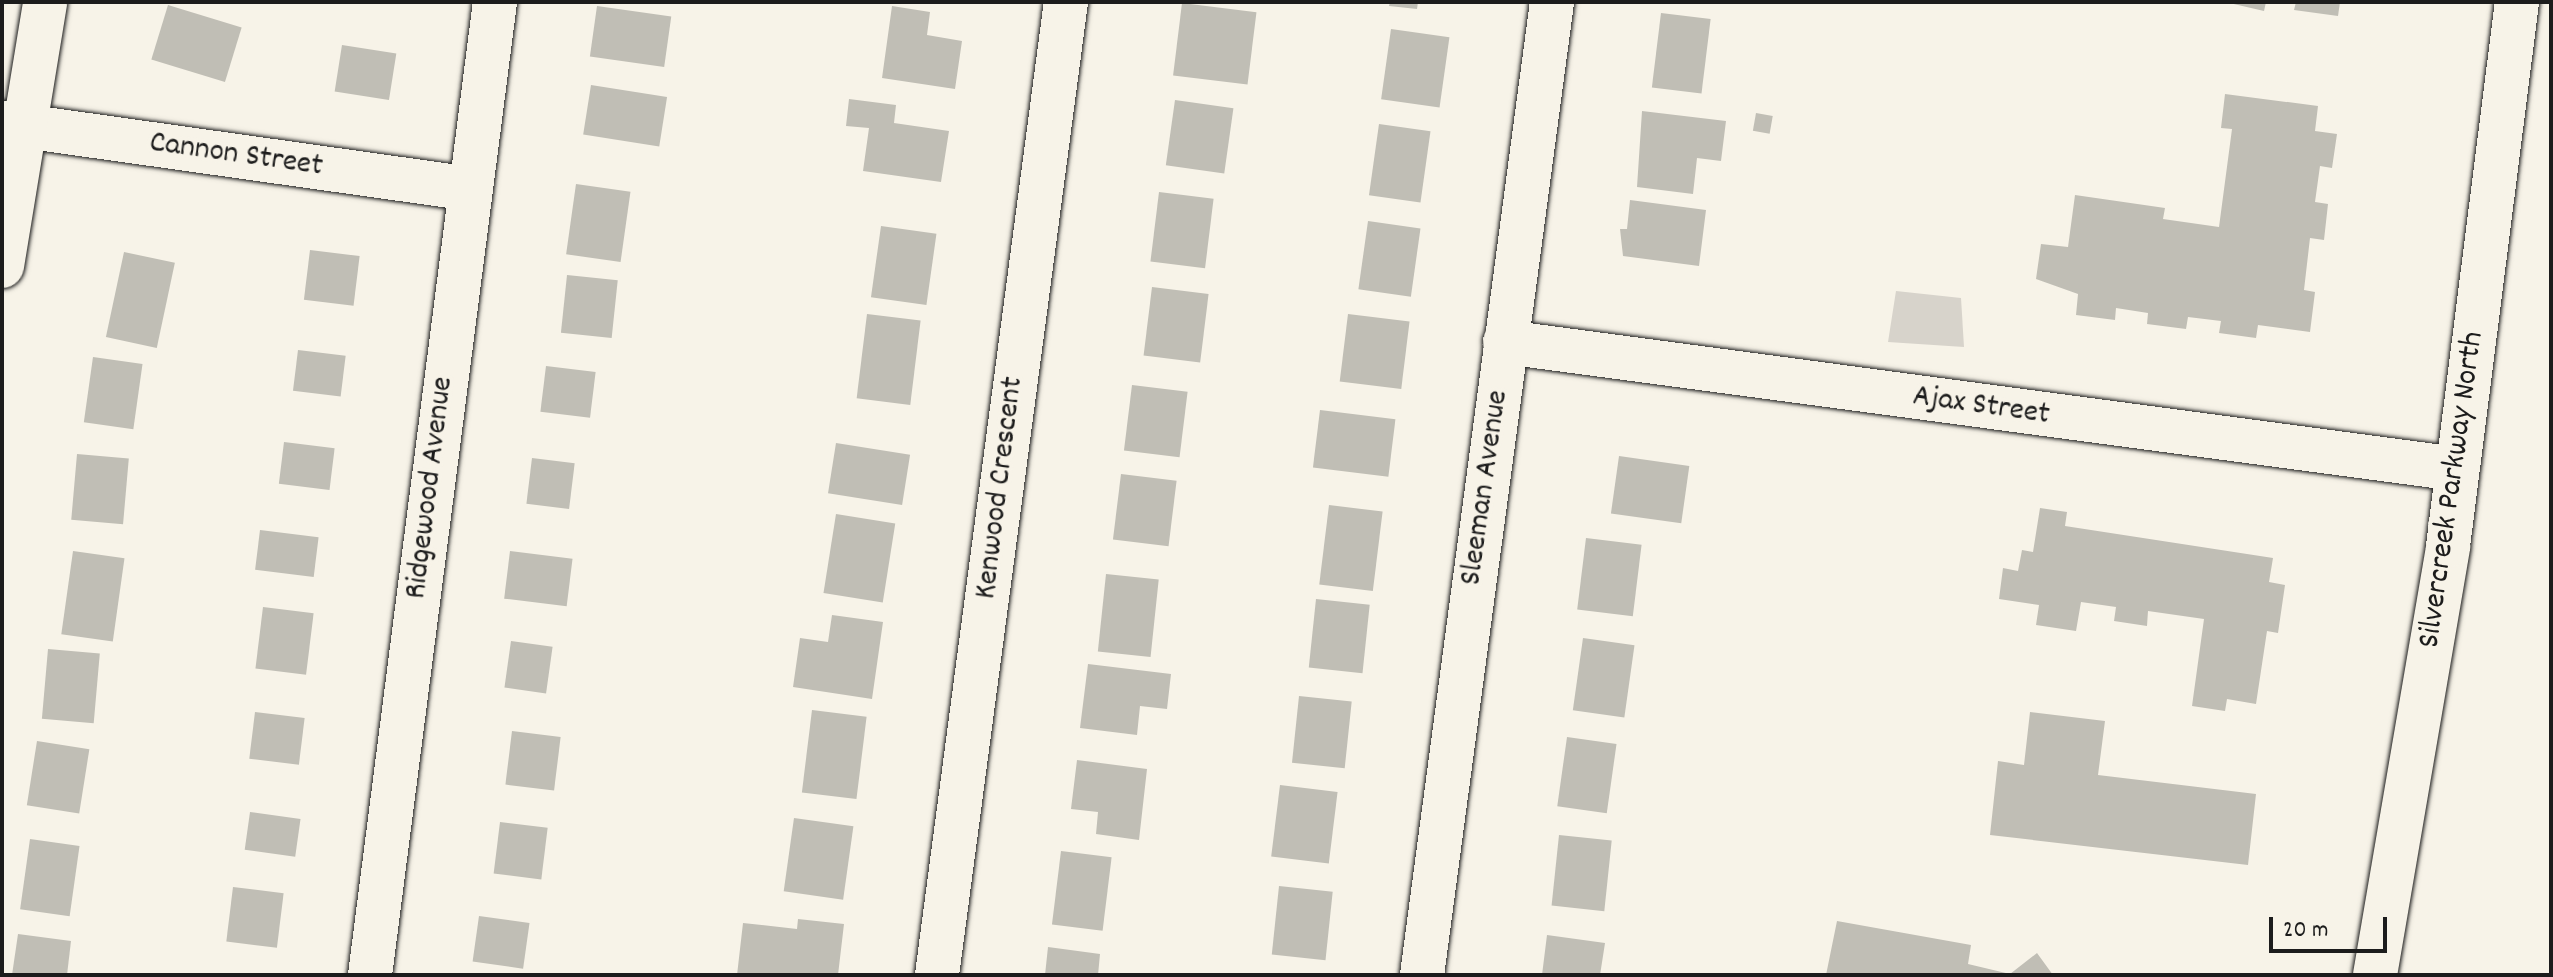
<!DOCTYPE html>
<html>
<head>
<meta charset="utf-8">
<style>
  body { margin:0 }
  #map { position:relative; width:2553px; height:977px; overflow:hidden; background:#f7f3e8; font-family:Dekko,sans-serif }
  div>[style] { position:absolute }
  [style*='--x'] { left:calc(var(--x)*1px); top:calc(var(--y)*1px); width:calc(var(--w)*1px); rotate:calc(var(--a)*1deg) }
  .green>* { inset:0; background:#d7d3cb }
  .building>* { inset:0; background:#c0beb5; transform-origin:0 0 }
  .roads { filter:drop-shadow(0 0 2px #1c1c1c) drop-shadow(0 0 2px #1c1c1c) }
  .minor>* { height:44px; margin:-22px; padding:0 22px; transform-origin:22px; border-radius:22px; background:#f7f3e8 }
  .major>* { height:44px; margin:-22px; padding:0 22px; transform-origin:22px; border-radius:22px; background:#f7f3e8 }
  span { translate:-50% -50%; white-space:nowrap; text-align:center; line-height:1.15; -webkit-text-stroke:8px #f7f3e8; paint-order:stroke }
  .street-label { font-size:32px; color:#1c1c1c }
  .frame { position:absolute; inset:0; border:4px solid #1c1c1c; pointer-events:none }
  .scale { position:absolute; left:2269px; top:917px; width:118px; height:36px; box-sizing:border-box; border:4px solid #1c1c1c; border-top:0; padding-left:10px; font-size:24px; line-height:28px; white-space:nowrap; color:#1c1c1c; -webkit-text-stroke:6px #f7f3e8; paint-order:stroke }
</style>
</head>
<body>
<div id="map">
  <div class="green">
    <i style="clip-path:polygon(1896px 291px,1961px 298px,1964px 347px,1888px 342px)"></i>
  </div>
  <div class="building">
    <i style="clip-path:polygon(1390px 2px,1418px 2px,1417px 9px,1389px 6px)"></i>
    <i style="clip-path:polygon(2225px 2px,2266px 2px,2264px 11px)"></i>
    <i style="clip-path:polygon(2296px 2px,2340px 2px,2338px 16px,2294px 10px)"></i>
    <i style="left:1182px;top:3px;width:75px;height:73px;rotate:7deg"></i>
    <i style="left:168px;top:5px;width:77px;height:57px;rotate:17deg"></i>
    <i style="left:597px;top:6px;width:75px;height:51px;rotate:8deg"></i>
    <i style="clip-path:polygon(892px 6px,930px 12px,927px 35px,962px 41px,955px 89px,882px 78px)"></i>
    <i style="left:1661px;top:13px;width:50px;height:75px;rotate:7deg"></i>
    <i style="left:1391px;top:29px;width:59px;height:71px;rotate:8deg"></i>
    <i style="left:342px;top:45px;width:55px;height:47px;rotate:9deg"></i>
    <i style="left:591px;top:85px;width:77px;height:50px;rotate:9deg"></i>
    <i style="clip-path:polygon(2225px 94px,2318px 106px,2315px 131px,2337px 134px,2332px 168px,2320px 166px,2315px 202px,2328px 204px,2324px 240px,2310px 238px,2304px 290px,2315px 292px,2310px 332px,2258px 325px,2256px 338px,2219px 333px,2221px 321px,2188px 317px,2186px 329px,2147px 324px,2148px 313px,2116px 308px,2115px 320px,2076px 315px,2078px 294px,2036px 279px,2041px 244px,2068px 247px,2075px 195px,2165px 208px,2163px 219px,2219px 227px,2232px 129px,2221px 128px)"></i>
    <i style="clip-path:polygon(849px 99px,896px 105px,894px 123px,949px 131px,941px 182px,863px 171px,869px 128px,846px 126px)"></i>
    <i style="left:1175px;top:100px;width:59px;height:66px;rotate:8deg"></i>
    <i style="clip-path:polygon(1642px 111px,1726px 121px,1721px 161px,1697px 158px,1693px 194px,1637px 187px)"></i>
    <i style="left:1756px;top:113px;width:17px;height:18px;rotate:10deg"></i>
    <i style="left:1379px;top:124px;width:52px;height:72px;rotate:8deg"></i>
    <i style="left:576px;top:184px;width:55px;height:71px;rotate:8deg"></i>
    <i style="left:1159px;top:192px;width:55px;height:70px;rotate:7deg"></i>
    <i style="clip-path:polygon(1630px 200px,1706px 210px,1699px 266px,1623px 256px,1620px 229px,1627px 229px)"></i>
    <i style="left:1368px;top:221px;width:53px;height:69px;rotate:8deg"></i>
    <i style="left:881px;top:226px;width:56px;height:72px;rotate:8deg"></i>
    <i style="left:310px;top:250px;width:50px;height:50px;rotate:7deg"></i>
    <i style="left:124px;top:252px;width:52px;height:87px;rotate:12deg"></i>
    <i style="left:567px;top:275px;width:51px;height:58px;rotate:6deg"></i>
    <i style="left:1152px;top:287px;width:57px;height:69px;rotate:7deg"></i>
    <i style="left:867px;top:314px;width:54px;height:85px;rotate:7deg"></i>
    <i style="left:1348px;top:314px;width:62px;height:68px;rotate:7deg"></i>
    <i style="left:298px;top:350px;width:48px;height:41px;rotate:7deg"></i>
    <i style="left:93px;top:357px;width:50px;height:66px;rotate:8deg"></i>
    <i style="left:546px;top:366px;width:50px;height:46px;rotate:7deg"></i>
    <i style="left:1132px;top:385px;width:56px;height:66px;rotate:7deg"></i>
    <i style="left:1320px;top:410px;width:76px;height:58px;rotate:7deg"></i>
    <i style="left:284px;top:442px;width:51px;height:42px;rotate:7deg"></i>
    <i style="left:836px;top:443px;width:75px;height:51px;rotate:9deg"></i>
    <i style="left:77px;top:454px;width:52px;height:66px;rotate:5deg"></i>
    <i style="left:1619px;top:456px;width:71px;height:58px;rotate:8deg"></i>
    <i style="left:532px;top:458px;width:43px;height:46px;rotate:7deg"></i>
    <i style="left:1121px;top:474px;width:56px;height:66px;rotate:7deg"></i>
    <i style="left:1329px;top:505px;width:54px;height:80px;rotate:7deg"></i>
    <i style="clip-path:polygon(2040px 508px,2067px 512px,2065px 526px,2273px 558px,2269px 582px,2285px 585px,2278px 633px,2267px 631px,2256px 704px,2227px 699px,2225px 711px,2192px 706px,2204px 619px,2148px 611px,2147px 626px,2114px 621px,2116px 607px,2081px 602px,2076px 631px,2036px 625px,2039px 605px,1999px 599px,2003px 568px,2018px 571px,2022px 550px,2033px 552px)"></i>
    <i style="left:836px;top:514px;width:60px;height:80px;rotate:9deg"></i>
    <i style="left:260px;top:530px;width:59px;height:40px;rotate:7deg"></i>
    <i style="left:1586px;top:538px;width:56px;height:72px;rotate:7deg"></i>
    <i style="left:73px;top:551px;width:52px;height:84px;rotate:8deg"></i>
    <i style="left:510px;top:551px;width:63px;height:48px;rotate:7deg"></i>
    <i style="left:1106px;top:574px;width:53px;height:78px;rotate:6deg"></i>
    <i style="left:1316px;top:599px;width:54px;height:69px;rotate:6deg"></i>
    <i style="left:263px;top:607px;width:51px;height:62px;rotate:7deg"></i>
    <i style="clip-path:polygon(832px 615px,883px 622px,872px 699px,793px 687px,800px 638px,828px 642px)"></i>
    <i style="left:1583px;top:638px;width:52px;height:73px;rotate:8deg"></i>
    <i style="left:511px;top:641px;width:42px;height:47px;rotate:8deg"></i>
    <i style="left:48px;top:649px;width:52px;height:70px;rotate:5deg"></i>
    <i style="clip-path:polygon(1088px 664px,1171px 674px,1167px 709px,1140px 706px,1137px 735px,1080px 728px)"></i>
    <i style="left:1299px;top:696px;width:53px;height:67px;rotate:6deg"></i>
    <i style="left:812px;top:710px;width:55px;height:83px;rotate:7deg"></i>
    <i style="left:255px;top:712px;width:50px;height:47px;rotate:7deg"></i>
    <i style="clip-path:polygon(2030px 712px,2105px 721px,2098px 775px,2256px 794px,2248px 865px,1990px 835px,1998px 761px,2024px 765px)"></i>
    <i style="left:512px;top:731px;width:49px;height:54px;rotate:7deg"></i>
    <i style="left:1567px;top:737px;width:50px;height:70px;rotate:8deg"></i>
    <i style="left:37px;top:741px;width:53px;height:65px;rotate:9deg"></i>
    <i style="clip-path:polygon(1077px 760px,1147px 769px,1139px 840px,1096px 834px,1098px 812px,1071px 809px)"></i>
    <i style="left:1280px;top:785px;width:58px;height:72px;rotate:7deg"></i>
    <i style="left:250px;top:812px;width:51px;height:38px;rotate:8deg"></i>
    <i style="left:794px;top:818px;width:60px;height:74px;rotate:8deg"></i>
    <i style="left:500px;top:822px;width:48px;height:52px;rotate:7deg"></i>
    <i style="left:1559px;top:835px;width:53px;height:71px;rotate:6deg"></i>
    <i style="left:30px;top:839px;width:50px;height:71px;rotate:8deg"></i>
    <i style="left:1061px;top:851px;width:51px;height:74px;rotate:7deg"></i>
    <i style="left:1279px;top:886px;width:54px;height:69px;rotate:6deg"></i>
    <i style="left:233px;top:887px;width:51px;height:55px;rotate:7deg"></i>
    <i style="left:479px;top:916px;width:51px;height:46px;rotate:8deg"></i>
    <i style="clip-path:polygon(798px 919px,844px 924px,838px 975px,737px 975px,743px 923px,797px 929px)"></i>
    <i style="clip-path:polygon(1837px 921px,1971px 945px,1968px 964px,2010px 974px,2037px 953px,2053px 975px,1826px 975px)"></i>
    <i style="clip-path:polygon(18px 934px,71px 941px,67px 975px,12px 975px)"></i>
    <i style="clip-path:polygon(1547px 935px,1605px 943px,1600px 975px,1542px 975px)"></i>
    <i style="clip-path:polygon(1048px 947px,1100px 954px,1098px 975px,1045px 975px)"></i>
  </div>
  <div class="roads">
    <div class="minor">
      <i style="--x:2;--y:123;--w:472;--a:8"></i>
      <i style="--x:2;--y:266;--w:267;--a:-80.7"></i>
      <i style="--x:1505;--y:342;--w:960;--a:7.6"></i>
      <i style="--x:370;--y:975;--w:981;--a:-82.68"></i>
      <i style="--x:937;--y:975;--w:982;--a:-82.45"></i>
      <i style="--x:1422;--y:975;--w:982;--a:-82.39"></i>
    </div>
    <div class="major">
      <i style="--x:2375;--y:975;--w:435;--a:-80.3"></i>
      <i style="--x:2448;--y:546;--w:548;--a:-82.77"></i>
    </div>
  </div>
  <div class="street-label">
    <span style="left:236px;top:156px;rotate:8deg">Cannon Street</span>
    <span style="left:1981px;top:407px;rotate:8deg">Ajax Street</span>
    <span style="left:431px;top:488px;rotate:-83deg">Ridgewood Avenue</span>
    <span style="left:1001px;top:488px;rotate:-83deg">Kenwood Crescent</span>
    <span style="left:1486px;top:488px;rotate:-82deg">Sleeman Avenue</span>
    <span style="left:2453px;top:490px;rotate:-82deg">Silvercreek Parkway North</span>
  </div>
  <div class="frame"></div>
  <div class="scale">20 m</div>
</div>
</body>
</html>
